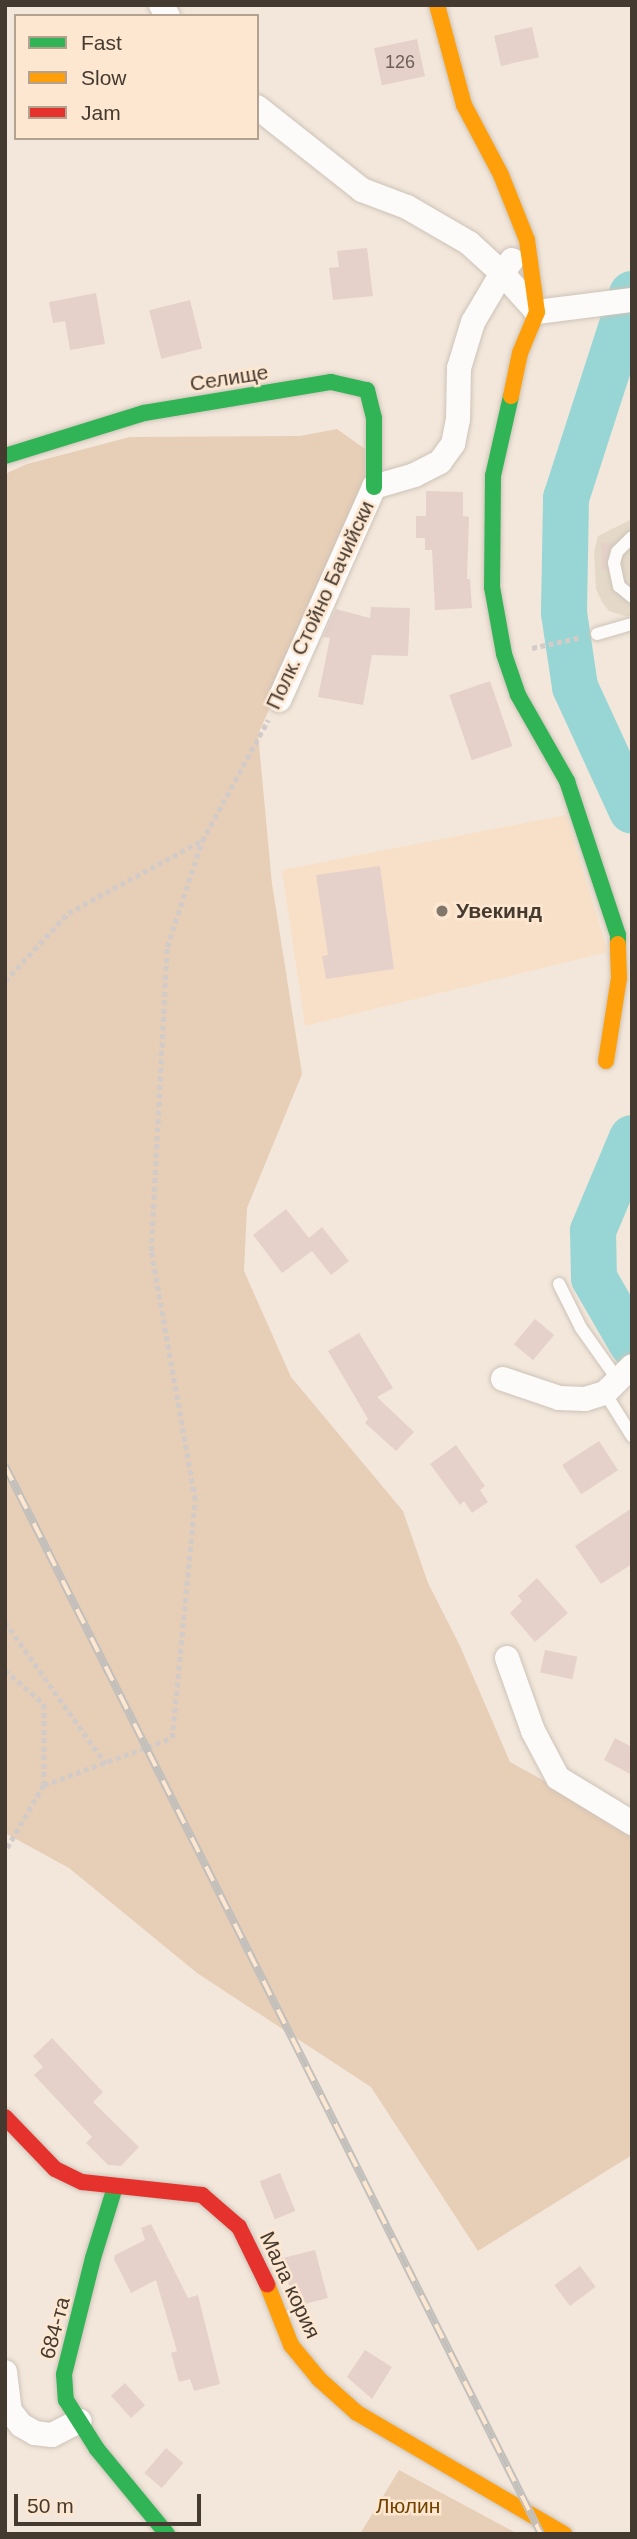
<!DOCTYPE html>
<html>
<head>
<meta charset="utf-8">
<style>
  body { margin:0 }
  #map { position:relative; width:637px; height:2539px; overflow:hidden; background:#f3e7db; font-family:Helvetica,sans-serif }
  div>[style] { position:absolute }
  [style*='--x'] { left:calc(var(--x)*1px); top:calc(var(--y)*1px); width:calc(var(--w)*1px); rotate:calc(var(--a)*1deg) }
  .commercial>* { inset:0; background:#e4d9c8 }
  .built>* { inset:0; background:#f8e0c8 }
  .green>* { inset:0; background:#e7ceb6 }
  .river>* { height:46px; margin:-23px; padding:0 23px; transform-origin:23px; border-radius:23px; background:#97d6d5 }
  .building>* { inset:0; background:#e5d1ca; transform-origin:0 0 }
  .path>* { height:4.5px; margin-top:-2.25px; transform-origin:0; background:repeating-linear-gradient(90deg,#d2cbc8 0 5px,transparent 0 8.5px) }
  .roads { filter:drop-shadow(0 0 2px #cdc3b8) drop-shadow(0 0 2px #cdc3b8) }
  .lane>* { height:12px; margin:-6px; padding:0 6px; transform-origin:6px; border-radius:6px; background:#fdfbfa }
  .street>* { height:24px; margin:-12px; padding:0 12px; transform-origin:12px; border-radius:12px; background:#fdfbfa }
  .fast>* { height:16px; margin:-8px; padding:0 8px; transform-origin:8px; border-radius:8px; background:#30b455 }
  .slow>* { height:16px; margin:-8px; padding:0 8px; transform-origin:8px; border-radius:8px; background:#ff9f0a }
  .jam>* { height:16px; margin:-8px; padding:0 8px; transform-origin:8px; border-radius:8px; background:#e5322d }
  .rail>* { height:8px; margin-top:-4px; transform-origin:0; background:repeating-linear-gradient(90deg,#fde7d1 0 16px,#c3c0bc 0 32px); box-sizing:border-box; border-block:2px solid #c3c0bc }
  .dots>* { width:19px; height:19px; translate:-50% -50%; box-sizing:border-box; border:4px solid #fde7d1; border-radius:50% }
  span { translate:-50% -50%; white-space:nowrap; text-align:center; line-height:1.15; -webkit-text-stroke:5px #fde7d1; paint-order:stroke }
  .number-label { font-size:18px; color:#6d6056 }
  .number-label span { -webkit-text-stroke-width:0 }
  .street-label { font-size:21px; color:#453a2f }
  .poi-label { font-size:21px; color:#453a2f; font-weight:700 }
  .left { translate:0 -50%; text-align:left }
  .park-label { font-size:21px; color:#724300 }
  .frame { position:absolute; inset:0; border:7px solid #453a2f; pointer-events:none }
  .legend { position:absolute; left:14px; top:14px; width:245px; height:126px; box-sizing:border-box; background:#fde7d1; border:2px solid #b3a290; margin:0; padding:9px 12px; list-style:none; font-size:21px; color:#453a2f }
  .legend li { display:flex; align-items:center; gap:14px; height:35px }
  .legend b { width:35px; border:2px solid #b3a290 }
  .scale { position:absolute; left:14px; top:2494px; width:187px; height:32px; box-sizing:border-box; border:4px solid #453a2f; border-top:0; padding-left:9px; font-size:21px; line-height:24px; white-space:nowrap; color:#453a2f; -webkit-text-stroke:5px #fde7d1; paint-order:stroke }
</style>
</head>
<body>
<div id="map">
  <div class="commercial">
    <i style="clip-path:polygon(632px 519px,632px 616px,625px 616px,609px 611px,602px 602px,596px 589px,594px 552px,598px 536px)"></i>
  </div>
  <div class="built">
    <i style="clip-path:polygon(566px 815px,608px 952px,305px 1026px,282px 870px)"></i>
  </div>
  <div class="green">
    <i style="clip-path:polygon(337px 429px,365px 449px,366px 495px,258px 734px,272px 884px,302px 1074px,247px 1208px,244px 1271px,291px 1377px,403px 1511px,428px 1583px,460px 1646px,510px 1762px,632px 1829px,632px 2155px,478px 2251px,371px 2087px,197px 1973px,69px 1868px,5px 1833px,5px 474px,27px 464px,130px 437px,300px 436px)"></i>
    <i style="clip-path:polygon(399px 2470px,518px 2534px,360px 2534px)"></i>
  </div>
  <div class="river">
    <i style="--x:632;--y:294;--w:214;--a:107.9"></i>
    <i style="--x:566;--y:498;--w:115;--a:91"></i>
    <i style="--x:564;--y:613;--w:75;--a:81.5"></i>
    <i style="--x:575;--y:687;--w:136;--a:65.3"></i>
    <i style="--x:632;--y:1138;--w:101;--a:112.8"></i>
    <i style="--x:593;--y:1231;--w:47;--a:88.8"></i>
    <i style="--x:594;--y:1278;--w:76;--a:60.1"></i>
  </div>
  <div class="building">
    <i style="left:532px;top:27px;width:31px;height:39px;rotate:77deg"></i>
    <i style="left:417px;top:39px;width:38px;height:44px;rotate:78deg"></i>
    <i style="clip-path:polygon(367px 248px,373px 296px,333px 300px,329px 268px,339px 267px,337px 251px)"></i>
    <i style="clip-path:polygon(96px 293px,105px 344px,70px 350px,65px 321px,53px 323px,49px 302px)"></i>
    <i style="left:190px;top:300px;width:50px;height:42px;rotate:76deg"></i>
    <i style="clip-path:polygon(426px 491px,463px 492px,463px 516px,469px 517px,467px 579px,470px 579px,472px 608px,435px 610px,432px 550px,425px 550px,425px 538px,416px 538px,416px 516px,426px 516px)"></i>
    <i style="clip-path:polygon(614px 542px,609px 550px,606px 569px,602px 569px,601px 543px)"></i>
    <i style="clip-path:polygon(371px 607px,410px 608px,408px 656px,372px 655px,363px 705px,318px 697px,330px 638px,323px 637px,336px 609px,370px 618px)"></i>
    <i style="left:490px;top:681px;width:69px;height:43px;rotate:71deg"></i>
    <i style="clip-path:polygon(380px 866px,394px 969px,326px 979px,322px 956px,328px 955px,316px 875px)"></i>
    <i style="clip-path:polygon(286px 1209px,309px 1238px,322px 1227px,349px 1261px,331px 1275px,312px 1251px,282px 1273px,253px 1235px)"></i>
    <i style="left:535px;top:1319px;width:25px;height:33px;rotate:40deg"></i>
    <i style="clip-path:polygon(359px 1333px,393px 1388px,377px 1397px,414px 1432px,396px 1451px,365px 1423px,368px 1419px,328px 1351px)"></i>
    <i style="left:599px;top:1441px;width:35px;height:44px;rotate:57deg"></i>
    <i style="clip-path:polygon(456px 1445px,485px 1486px,480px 1490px,488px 1502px,472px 1513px,464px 1501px,460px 1505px,430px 1464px)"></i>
    <i style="clip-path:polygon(632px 1508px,632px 1564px,601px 1584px,575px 1546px)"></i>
    <i style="clip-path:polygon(537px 1578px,568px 1613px,535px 1642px,510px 1613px,522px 1601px,518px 1596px)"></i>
    <i style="left:545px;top:1650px;width:33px;height:23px;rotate:12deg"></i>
    <i style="clip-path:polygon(615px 1738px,632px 1747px,632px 1775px,604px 1760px)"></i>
    <i style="clip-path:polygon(52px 2038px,103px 2092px,93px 2102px,139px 2147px,121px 2166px,108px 2165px,86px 2143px,92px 2137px,34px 2075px,43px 2067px,33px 2056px)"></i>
    <i style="left:280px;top:2173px;width:41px;height:22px;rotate:68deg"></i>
    <i style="clip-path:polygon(151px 2224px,188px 2298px,198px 2295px,220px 2384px,194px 2391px,190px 2379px,179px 2382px,171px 2353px,177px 2351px,156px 2280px,131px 2293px,114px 2259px,115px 2255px,145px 2240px,141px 2228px)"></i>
    <i style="clip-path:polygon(315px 2250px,328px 2298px,297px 2306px,279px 2259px)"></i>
    <i style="left:580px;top:2266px;width:26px;height:32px;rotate:53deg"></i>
    <i style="clip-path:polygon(365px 2350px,392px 2367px,372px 2399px,347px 2377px)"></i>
    <i style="left:125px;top:2383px;width:30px;height:19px;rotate:48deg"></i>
    <i style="left:166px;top:2448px;width:23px;height:33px;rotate:41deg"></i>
  </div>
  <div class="path">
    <i style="--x:532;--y:648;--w:51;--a:-12.4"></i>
    <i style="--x:5;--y:981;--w:93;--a:-47.2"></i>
    <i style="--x:68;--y:913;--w:151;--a:-28.4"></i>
    <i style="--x:5;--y:1622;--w:174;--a:54.6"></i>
    <i style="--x:5;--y:1670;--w:52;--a:41.1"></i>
    <i style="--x:44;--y:1704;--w:81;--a:90"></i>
    <i style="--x:44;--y:1785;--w:78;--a:120.2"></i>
    <i style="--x:44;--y:1785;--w:136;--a:-20.2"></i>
    <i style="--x:172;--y:1738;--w:239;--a:-84.5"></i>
    <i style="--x:195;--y:1500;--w:253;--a:-100"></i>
    <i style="--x:151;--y:1251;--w:304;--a:-87"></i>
    <i style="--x:167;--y:947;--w:112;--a:-71.7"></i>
    <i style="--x:202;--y:841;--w:138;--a:-61.4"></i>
  </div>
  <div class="roads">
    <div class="lane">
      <i style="--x:632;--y:537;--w:21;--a:135"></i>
      <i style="--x:617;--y:552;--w:11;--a:105"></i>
      <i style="--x:614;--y:563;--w:24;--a:78"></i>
      <i style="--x:619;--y:586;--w:17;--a:40"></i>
      <i style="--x:597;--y:634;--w:36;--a:-16"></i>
      <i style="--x:559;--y:1284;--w:49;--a:63.4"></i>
      <i style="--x:581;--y:1328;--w:64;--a:54.6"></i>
      <i style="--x:605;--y:1393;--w:51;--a:57.9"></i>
    </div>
    <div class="street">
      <i style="--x:161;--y:5;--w:13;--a:58"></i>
      <i style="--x:257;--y:107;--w:134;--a:38.3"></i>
      <i style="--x:362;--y:190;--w:48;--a:20.7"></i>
      <i style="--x:407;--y:207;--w:72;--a:30.1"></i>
      <i style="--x:469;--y:243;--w:45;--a:42.3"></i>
      <i style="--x:502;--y:273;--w:57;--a:120.6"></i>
      <i style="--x:473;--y:322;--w:48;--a:106.9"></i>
      <i style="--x:459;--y:368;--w:51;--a:91.1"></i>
      <i style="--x:458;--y:419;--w:25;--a:101"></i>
      <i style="--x:453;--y:444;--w:22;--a:126"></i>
      <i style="--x:440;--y:462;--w:28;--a:153"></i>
      <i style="--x:415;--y:475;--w:43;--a:163.7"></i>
      <i style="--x:374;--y:487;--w:233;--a:114"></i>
      <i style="--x:512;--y:260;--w:16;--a:128"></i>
      <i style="--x:502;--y:273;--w:52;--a:48.1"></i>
      <i style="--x:537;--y:312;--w:96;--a:-7.2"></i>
      <i style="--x:503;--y:1379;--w:59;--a:18.7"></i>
      <i style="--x:559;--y:1398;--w:26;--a:2"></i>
      <i style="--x:585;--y:1399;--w:21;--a:-17"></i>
      <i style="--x:605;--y:1393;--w:38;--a:-45"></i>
      <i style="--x:507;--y:1658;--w:77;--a:70.4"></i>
      <i style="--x:533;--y:1731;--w:53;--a:62"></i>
      <i style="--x:558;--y:1778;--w:87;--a:31.3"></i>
      <i style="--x:5;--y:2372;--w:39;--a:83"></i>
      <i style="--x:10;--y:2411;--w:18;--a:52"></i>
      <i style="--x:21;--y:2425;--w:16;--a:30"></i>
      <i style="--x:35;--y:2433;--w:17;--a:7"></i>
      <i style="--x:52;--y:2435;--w:31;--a:-27"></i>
    </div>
    <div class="fast">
      <i style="--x:511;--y:396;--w:82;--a:102.7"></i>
      <i style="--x:493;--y:476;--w:111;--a:90.5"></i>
      <i style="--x:492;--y:587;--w:68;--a:79.8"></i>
      <i style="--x:504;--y:654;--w:43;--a:71.1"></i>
      <i style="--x:518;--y:695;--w:99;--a:60.3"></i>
      <i style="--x:567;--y:781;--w:162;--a:71.7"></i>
      <i style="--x:618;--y:935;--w:9;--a:90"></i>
      <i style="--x:5;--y:456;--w:145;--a:-17.2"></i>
      <i style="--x:144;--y:413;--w:190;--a:-9.4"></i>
      <i style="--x:331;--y:382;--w:37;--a:13"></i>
      <i style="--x:367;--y:390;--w:29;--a:76"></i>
      <i style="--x:374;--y:418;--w:69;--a:90"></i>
      <i style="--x:115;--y:2187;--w:74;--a:107.2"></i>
      <i style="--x:93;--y:2258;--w:120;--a:104"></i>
      <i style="--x:64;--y:2374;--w:26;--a:86"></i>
      <i style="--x:66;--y:2400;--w:58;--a:57.7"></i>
      <i style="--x:97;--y:2449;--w:110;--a:50.5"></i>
    </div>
    <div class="slow">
      <i style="--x:437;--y:5;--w:104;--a:74.9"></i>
      <i style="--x:464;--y:105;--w:79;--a:62.1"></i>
      <i style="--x:501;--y:175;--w:70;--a:68.2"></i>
      <i style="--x:527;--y:240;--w:73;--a:82.1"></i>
      <i style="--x:537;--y:312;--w:44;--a:112.5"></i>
      <i style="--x:520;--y:353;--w:44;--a:101.8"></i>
      <i style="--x:606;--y:1061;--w:84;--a:-81.1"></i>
      <i style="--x:619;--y:978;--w:34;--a:-92"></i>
      <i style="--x:267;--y:2284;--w:66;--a:68.5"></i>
      <i style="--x:291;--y:2345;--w:44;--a:50.5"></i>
      <i style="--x:319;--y:2379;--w:51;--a:41.8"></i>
      <i style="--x:357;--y:2413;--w:240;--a:30.3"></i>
    </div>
    <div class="jam">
      <i style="--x:5;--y:2117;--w:72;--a:46.1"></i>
      <i style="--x:55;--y:2169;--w:30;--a:26"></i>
      <i style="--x:82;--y:2182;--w:121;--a:6.2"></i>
      <i style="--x:202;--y:2195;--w:49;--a:40.9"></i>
      <i style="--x:239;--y:2227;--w:64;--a:63.8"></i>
    </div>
  </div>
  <div class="rail">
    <i style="--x:5;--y:1466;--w:1195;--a:63.35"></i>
  </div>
  <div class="dots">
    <i style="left:442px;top:911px;background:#82776b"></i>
  </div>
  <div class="number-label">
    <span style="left:400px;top:62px">126</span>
  </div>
  <div class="street-label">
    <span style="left:229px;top:378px;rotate:-9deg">Селище</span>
    <span style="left:320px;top:605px;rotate:-65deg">Полк. Стойно Бачийски</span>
    <span style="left:290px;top:2285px;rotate:65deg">Мала кория</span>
    <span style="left:55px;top:2328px;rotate:-75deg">684-та</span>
  </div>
  <div class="poi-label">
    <span class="left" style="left:456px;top:911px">Увекинд</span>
  </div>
  <div class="park-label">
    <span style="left:408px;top:2506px">Люлин</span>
  </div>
  <div class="frame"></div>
  <ul class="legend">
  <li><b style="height:9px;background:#30b455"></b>Fast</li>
  <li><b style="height:9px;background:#ff9f0a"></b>Slow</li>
  <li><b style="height:9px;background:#e5322d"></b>Jam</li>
  </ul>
  <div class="scale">50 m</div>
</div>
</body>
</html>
